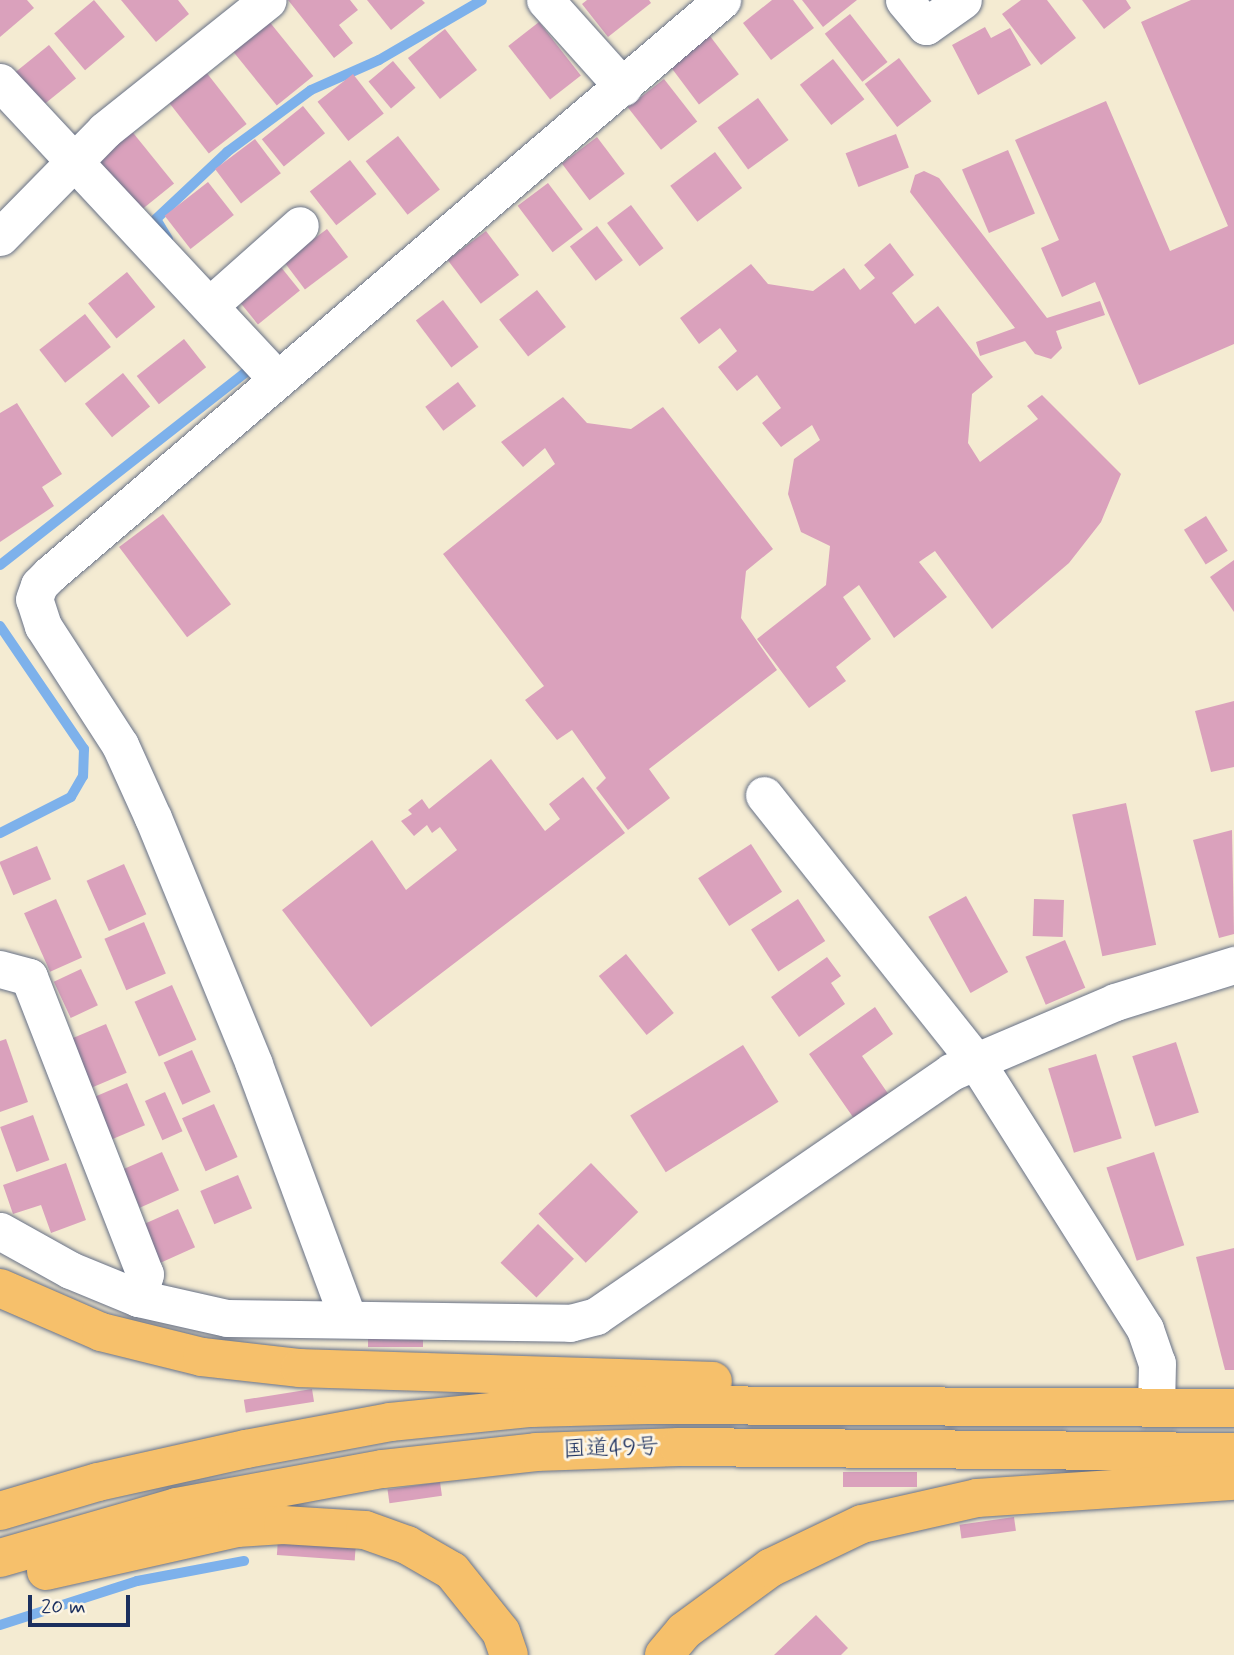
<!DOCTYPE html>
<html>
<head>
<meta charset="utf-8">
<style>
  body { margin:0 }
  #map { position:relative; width:1234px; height:1655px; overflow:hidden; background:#f4ebd2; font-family:Mynerve,"Klee One",sans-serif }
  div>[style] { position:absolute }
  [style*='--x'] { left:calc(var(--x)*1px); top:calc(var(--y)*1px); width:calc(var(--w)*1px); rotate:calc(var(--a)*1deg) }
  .stream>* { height:10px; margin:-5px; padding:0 5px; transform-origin:5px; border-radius:5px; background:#7db1eb }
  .building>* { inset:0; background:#daa1bc; transform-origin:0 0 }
  .roads { filter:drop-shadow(0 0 2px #677187) drop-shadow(0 0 2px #677187) }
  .street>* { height:37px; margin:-18.5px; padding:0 18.5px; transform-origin:18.5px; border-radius:18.5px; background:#fff }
  .highway>* { height:38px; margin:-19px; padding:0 19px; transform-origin:19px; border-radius:19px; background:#f6c06b }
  span { translate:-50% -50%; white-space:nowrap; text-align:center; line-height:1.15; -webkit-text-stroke:6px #fcf5e5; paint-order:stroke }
  .street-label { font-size:23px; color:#1b2f5e }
  .scale { position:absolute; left:28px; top:1595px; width:102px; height:32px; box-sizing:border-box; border:4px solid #1b2f5e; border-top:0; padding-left:9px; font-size:21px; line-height:24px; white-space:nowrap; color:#1b2f5e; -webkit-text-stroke:5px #fcf5e5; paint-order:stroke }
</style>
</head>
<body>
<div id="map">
  <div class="stream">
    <i style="--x:168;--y:239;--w:23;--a:-121"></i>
    <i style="--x:156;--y:219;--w:98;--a:-43.3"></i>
    <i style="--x:227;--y:152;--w:104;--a:-36.4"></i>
    <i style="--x:311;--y:90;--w:74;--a:-23.8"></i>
    <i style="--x:379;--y:60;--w:119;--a:-30.2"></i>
    <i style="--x:0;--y:565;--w:318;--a:-38.1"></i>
    <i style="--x:250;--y:369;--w:8;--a:-120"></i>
    <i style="--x:0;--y:626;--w:149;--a:55.7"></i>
    <i style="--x:84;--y:749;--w:27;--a:92"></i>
    <i style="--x:83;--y:776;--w:24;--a:120"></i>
    <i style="--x:71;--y:797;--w:80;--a:153.1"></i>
    <i style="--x:0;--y:1625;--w:144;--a:-17.8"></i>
    <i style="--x:137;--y:1581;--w:109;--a:-10.6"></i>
  </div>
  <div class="building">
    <i style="clip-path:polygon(0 0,27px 0,34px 8px,0 37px)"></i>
    <i style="left:94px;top:0;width:48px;height:52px;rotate:50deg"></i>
    <i style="clip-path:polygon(121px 0,178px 0,189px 14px,156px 42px)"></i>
    <i style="clip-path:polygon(288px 0,350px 0,358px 10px,339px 25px,353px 43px,334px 58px)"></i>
    <i style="clip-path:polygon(367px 0,422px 0,425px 3px,391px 30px)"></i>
    <i style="clip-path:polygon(587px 0,649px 0,651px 3px,608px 37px,582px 4px)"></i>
    <i style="clip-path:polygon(772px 0,793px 0,814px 28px,771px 60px,743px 23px)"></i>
    <i style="clip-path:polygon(802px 0,857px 0,823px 27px)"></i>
    <i style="clip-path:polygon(1021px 0,1047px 0,1076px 38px,1041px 65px,1002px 14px)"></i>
    <i style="clip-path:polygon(1082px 0,1126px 0,1131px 8px,1104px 29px)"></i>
    <i style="clip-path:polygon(1191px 0,1234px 0,1234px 344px,1139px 385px,1095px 282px,1062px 297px,1041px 248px,1059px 240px,1015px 140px,1106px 101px,1170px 251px,1228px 226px,1141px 22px)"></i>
    <i style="left:850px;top:14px;width:61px;height:32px;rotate:52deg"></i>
    <i style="left:268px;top:20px;width:72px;height:47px;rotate:51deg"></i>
    <i style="left:539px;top:22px;width:68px;height:39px;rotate:52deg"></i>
    <i style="clip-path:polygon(985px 27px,991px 38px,1010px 28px,1031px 65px,978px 95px,952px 45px)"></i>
    <i style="left:445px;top:29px;width:52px;height:47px;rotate:52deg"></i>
    <i style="left:710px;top:36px;width:48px;height:50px;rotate:53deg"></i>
    <i style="left:49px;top:45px;width:43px;height:43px;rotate:51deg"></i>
    <i style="left:899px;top:58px;width:54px;height:43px;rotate:53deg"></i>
    <i style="left:833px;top:59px;width:51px;height:42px;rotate:52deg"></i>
    <i style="left:393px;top:61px;width:35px;height:32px;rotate:50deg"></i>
    <i style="left:206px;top:72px;width:66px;height:48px;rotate:52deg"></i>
    <i style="left:353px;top:74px;width:50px;height:45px;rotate:52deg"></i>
    <i style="left:664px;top:79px;width:54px;height:46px;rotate:52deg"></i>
    <i style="left:758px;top:98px;width:52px;height:50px;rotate:54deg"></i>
    <i style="left:303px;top:106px;width:35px;height:53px;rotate:51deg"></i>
    <i style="left:130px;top:129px;width:70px;height:47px;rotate:51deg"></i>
    <i style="left:896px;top:134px;width:36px;height:54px;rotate:69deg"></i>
    <i style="left:398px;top:136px;width:68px;height:41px;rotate:52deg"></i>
    <i style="left:597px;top:137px;width:46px;height:44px;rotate:53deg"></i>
    <i style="left:255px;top:139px;width:43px;height:50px;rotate:53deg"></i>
    <i style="left:1008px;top:150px;width:69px;height:50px;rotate:67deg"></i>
    <i style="left:715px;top:152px;width:45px;height:56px;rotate:53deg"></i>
    <i style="left:350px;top:160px;width:43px;height:51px;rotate:52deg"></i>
    <i style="clip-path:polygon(924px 171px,939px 178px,1047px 318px,1100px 301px,1105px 315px,1056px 331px,1062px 348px,1051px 359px,1035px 354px,1025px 341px,980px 356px,976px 342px,1015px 328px,910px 192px,915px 175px)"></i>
    <i style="left:208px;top:182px;width:42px;height:55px;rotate:52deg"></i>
    <i style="left:548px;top:183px;width:58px;height:38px;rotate:53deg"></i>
    <i style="left:631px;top:205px;width:54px;height:30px;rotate:53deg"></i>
    <i style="left:597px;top:226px;width:43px;height:34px;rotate:53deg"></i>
    <i style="left:327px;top:229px;width:35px;height:54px;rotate:53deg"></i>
    <i style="left:486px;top:231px;width:55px;height:48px;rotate:53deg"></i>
    <i style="clip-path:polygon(890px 243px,914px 275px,892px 293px,915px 324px,938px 306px,993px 377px,972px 394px,968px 443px,980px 462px,1038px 419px,1027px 406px,1042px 395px,1121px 474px,1101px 522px,1069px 563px,992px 629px,935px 551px,919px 562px,947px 597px,894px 638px,859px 585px,843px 597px,871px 639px,836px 667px,846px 681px,809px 708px,757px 639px,826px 585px,830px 546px,801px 532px,788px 494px,794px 459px,820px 440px,812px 425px,781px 447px,762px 423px,781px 408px,757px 375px,737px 391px,718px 367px,737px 351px,720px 328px,699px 344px,680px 318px,751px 264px,768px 284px,813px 291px,844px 268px,860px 290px,875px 278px,864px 265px)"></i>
    <i style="left:276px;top:261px;width:38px;height:54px;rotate:51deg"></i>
    <i style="left:127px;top:272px;width:45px;height:50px;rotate:51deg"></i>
    <i style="left:537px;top:290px;width:47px;height:48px;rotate:52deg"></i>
    <i style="left:443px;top:300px;width:59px;height:34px;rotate:53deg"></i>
    <i style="left:85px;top:314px;width:42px;height:58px;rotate:52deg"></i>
    <i style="left:184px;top:339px;width:36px;height:60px;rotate:52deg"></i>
    <i style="left:123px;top:373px;width:43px;height:49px;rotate:51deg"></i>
    <i style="left:458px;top:382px;width:30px;height:41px;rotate:53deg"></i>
    <i style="clip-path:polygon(563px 397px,587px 423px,631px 429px,663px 407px,773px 549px,746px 571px,741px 618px,777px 670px,649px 769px,670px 798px,628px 830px,596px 788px,606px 778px,572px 730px,557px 740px,525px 700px,544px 686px,443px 554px,555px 464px,545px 448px,523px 467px,501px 442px)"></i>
    <i style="clip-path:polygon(17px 403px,62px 474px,42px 487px,54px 506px,0 542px,0 413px)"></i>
    <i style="left:163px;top:514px;width:113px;height:55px;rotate:53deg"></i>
    <i style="left:1206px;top:516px;width:41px;height:26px;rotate:58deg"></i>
    <i style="clip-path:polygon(1234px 560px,1234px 612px,1210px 577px)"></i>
    <i style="clip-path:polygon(1234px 701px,1234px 767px,1211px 772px,1195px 711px)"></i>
    <i style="clip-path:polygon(491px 759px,545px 831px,560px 819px,549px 804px,583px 777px,625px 833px,371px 1027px,282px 910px,372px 840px,406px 890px,457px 850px,440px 827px,432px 833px,427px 825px,414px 836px,401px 821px,412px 814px,408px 810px,422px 799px,429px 809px)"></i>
    <i style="left:1126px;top:803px;width:145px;height:55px;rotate:78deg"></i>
    <i style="clip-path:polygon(1232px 830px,1234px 934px,1219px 938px,1193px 840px)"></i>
    <i style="left:751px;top:844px;width:57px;height:63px;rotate:57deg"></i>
    <i style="left:37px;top:846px;width:36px;height:41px;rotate:67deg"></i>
    <i style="left:124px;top:864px;width:55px;height:41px;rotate:66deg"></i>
    <i style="left:966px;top:896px;width:87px;height:43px;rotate:61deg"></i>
    <i style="left:56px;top:899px;width:64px;height:35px;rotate:66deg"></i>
    <i style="left:798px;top:899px;width:50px;height:56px;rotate:57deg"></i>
    <i style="left:1034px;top:899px;width:30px;height:37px;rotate:2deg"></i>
    <i style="left:144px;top:922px;width:56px;height:43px;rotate:67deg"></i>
    <i style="left:1065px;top:940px;width:52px;height:43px;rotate:67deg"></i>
    <i style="left:626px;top:954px;width:76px;height:35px;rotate:51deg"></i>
    <i style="clip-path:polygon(827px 957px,841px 976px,831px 983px,845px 1004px,799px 1037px,771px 997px)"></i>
    <i style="left:81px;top:969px;width:40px;height:30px;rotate:65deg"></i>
    <i style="left:172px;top:985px;width:60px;height:41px;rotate:66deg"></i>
    <i style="clip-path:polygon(875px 1007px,893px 1034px,862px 1056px,889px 1095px,855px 1120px,809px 1054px)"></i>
    <i style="left:106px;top:1024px;width:53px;height:39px;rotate:67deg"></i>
    <i style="clip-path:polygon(6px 1039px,28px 1102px,0 1112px,0 1041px)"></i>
    <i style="left:1176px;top:1042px;width:74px;height:46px;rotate:72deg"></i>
    <i style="left:743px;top:1045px;width:67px;height:133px;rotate:58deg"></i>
    <i style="left:192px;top:1050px;width:46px;height:31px;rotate:66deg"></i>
    <i style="left:1096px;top:1054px;width:88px;height:50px;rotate:73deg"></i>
    <i style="left:127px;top:1083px;width:46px;height:42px;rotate:67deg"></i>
    <i style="left:165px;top:1092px;width:43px;height:22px;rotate:66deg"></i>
    <i style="left:214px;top:1104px;width:58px;height:35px;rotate:66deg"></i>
    <i style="left:33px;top:1115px;width:48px;height:35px;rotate:70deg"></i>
    <i style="left:162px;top:1152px;width:42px;height:43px;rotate:66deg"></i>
    <i style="left:1154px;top:1152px;width:98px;height:50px;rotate:72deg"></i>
    <i style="clip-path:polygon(66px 1163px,86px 1220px,51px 1233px,41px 1205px,13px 1214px,3px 1185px)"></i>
    <i style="left:591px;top:1163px;width:68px;height:73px;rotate:46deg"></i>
    <i style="left:238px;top:1175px;width:36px;height:41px;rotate:67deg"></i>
    <i style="left:178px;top:1209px;width:42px;height:39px;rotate:66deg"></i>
    <i style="left:538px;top:1224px;width:50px;height:54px;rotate:44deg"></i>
    <i style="clip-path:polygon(1234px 1248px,1234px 1370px,1225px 1370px,1196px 1257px)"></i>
    <i style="left:368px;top:1334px;width:55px;height:13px"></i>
    <i style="left:312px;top:1389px;width:13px;height:69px;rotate:81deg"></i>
    <i style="left:843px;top:1472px;width:74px;height:15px"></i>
    <i style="left:440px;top:1482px;width:14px;height:53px;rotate:82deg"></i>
    <i style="left:1014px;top:1517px;width:14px;height:55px;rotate:82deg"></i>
    <i style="left:278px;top:1539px;width:78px;height:16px;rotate:4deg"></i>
    <i style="clip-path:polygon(816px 1615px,848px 1648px,841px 1655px,774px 1655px)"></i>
  </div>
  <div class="roads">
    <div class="street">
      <i style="--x:545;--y:0;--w:117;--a:48.1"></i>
      <i style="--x:904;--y:0;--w:34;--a:50"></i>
      <i style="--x:926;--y:26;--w:45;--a:-35.1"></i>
      <i style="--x:0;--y:82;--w:406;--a:47"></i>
      <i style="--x:0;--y:237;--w:150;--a:-45.5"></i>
      <i style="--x:105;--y:130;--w:208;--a:-38.6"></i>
      <i style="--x:210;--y:305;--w:120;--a:-41.6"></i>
      <i style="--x:764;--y:795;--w:339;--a:51.5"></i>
      <i style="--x:975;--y:1060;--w:318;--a:57.7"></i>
      <i style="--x:1145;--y:1329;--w:36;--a:71"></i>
      <i style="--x:1157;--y:1363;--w:44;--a:91.3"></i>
      <i style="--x:0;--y:969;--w:30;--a:15"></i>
      <i style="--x:29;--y:977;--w:319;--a:68.7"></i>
      <i style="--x:145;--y:1274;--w:25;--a:106"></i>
      <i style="--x:0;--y:1231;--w:80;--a:29.1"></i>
      <i style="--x:70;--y:1270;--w:74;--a:22.4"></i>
      <i style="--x:138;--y:1298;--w:91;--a:12.7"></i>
      <i style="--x:227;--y:1318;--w:343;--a:0.8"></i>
      <i style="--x:570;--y:1323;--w:27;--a:-15"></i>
      <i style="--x:596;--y:1316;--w:431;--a:-34.5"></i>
      <i style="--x:951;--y:1072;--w:178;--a:-23.1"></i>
      <i style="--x:1115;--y:1002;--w:125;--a:-17.3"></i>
      <i style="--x:347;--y:1316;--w:269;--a:-110.3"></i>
      <i style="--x:254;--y:1064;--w:266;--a:-112.3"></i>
      <i style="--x:153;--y:818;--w:80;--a:-114.3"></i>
      <i style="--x:120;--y:745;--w:142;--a:-122.9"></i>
      <i style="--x:43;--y:626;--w:28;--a:-108"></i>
      <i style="--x:34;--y:599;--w:15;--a:-70"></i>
      <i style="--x:39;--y:585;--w:16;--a:-45"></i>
      <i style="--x:50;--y:574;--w:884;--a:-40.5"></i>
    </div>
    <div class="highway">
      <i style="--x:0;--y:1288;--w:110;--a:23.5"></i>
      <i style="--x:101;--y:1332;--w:104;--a:13.9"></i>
      <i style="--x:202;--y:1357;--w:99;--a:6.4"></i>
      <i style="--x:300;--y:1368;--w:413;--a:1.8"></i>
      <i style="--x:0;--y:1511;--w:102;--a:-16.5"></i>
      <i style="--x:98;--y:1482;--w:152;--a:-12.6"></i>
      <i style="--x:246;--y:1449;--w:147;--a:-10.6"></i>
      <i style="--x:390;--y:1422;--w:142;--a:-5.7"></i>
      <i style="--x:531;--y:1408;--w:116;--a:-1.5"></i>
      <i style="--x:647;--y:1405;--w:587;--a:0.29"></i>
      <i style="--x:0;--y:1558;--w:184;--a:-16.1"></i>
      <i style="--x:177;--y:1507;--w:209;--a:-10.5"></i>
      <i style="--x:383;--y:1469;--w:154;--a:-6.3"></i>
      <i style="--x:536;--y:1452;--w:143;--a:-2"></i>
      <i style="--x:679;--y:1447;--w:555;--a:0.52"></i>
      <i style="--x:46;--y:1571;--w:196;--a:-12.7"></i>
      <i style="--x:237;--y:1528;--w:46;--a:-3.7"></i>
      <i style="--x:283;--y:1525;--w:82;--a:3.5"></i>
      <i style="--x:365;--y:1530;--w:45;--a:19.7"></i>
      <i style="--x:407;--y:1545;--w:52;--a:30"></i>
      <i style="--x:452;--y:1571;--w:78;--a:51.2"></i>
      <i style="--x:501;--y:1632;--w:24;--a:71"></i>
      <i style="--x:664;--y:1655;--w:31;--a:-50"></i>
      <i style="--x:684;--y:1631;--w:107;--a:-36.2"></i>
      <i style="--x:770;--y:1568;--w:102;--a:-25.6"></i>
      <i style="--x:862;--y:1524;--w:118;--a:-12.7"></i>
      <i style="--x:977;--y:1498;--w:258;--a:-3.8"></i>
    </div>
  </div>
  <div class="street-label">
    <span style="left:611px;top:1449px;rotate:-2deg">国道49号</span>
  </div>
  <div class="scale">20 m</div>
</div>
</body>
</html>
